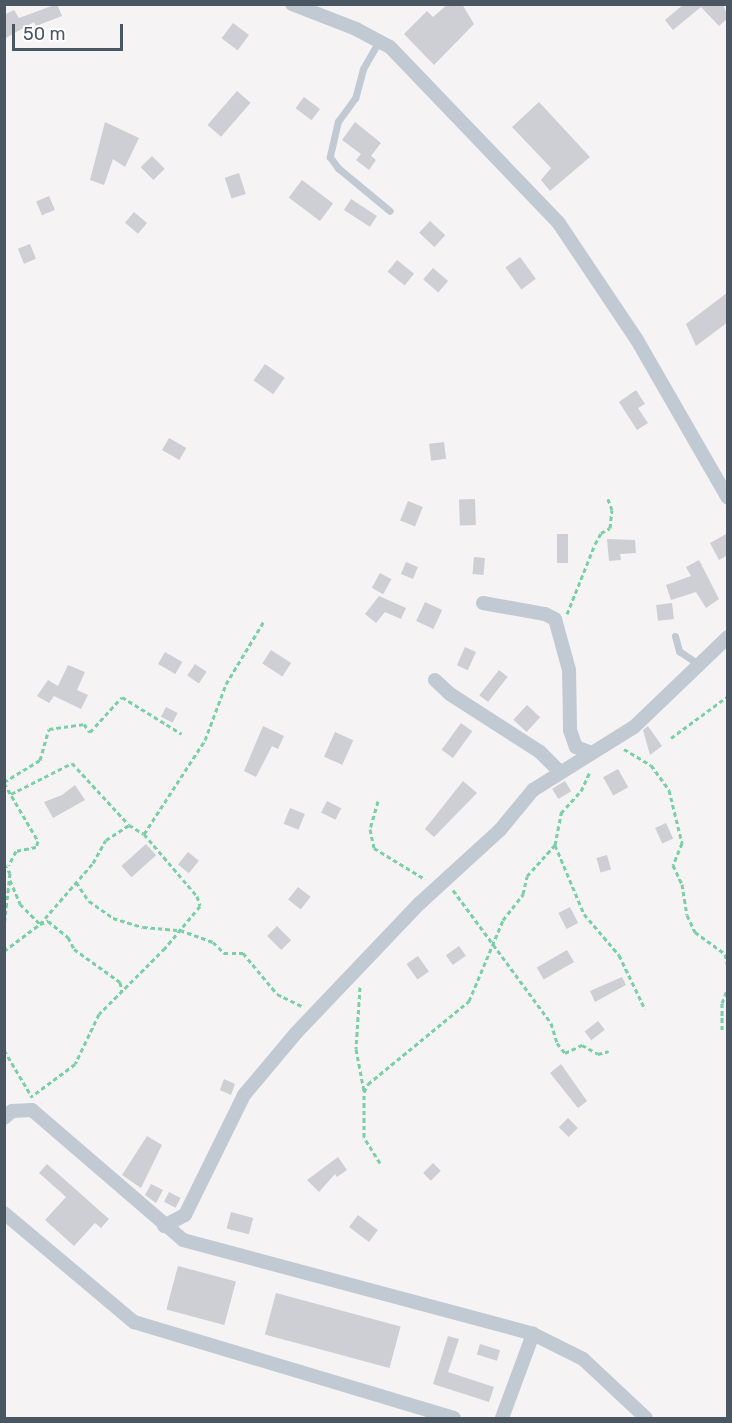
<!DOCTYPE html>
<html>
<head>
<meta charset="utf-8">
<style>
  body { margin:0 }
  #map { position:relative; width:732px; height:1423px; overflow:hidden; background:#f5f3f3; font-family:Rubik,sans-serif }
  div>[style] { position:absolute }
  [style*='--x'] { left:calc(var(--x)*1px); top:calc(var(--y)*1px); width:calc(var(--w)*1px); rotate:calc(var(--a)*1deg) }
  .building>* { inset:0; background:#cdcfd5; transform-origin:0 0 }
  .path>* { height:3px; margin-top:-1.5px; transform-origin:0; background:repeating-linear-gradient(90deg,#7ad0a6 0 4.5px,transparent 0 7.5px) }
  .lane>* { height:7px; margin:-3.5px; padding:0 3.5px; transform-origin:3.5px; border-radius:3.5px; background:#c1cad2 }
  .street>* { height:14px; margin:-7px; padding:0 7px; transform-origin:7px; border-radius:7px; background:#c1cad2 }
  span { translate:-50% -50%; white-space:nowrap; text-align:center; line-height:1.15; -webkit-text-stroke:6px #fff; paint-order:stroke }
  .frame { position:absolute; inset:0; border:6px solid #4a5661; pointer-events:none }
  .scale { position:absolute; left:12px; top:24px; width:111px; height:27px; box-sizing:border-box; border:3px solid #4a5661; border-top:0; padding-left:8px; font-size:18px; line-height:21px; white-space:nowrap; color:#4a5661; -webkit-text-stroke:4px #fff; paint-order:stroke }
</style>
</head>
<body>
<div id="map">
  <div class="building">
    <i style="clip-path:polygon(57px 4px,62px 16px,36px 26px,34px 22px,4px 39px,4px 15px,14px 10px,19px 18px)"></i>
    <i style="clip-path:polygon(448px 4px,462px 4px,474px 24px,434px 65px,404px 34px,427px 11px,433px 17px)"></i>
    <i style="clip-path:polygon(684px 4px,723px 4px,728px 18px,719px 26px,701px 7px,673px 30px,665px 20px)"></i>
    <i style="left:233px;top:23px;width:20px;height:19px;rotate:37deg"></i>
    <i style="left:237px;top:91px;width:18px;height:45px;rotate:41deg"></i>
    <i style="left:304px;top:97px;width:20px;height:14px;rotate:37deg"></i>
    <i style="clip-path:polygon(539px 102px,590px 157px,550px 191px,541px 180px,551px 168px,512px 127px)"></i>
    <i style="clip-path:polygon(105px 122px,139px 138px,125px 167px,113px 159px,104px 185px,90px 180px)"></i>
    <i style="clip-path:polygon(355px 122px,381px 143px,371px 156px,376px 160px,369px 170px,356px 160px,361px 154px,342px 140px)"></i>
    <i style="left:152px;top:156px;width:18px;height:16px;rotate:45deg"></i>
    <i style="left:239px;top:173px;width:22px;height:15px;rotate:72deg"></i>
    <i style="left:302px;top:180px;width:39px;height:22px;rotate:37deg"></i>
    <i style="left:49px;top:196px;width:15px;height:14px;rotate:67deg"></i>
    <i style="left:351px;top:199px;width:31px;height:13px;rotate:33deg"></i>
    <i style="left:134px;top:212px;width:17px;height:14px;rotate:40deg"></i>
    <i style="left:430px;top:221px;width:21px;height:16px;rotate:43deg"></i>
    <i style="left:30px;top:244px;width:16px;height:13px;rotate:68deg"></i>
    <i style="left:520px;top:257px;width:27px;height:18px;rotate:54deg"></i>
    <i style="left:397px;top:260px;width:22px;height:15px;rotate:39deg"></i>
    <i style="left:433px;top:268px;width:20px;height:15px;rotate:41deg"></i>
    <i style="clip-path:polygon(728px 292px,728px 322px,696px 346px,686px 324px)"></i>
    <i style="left:265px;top:364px;width:24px;height:20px;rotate:35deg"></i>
    <i style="clip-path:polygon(636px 390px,645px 404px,638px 408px,648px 423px,637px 430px,619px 402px)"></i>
    <i style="left:169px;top:438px;width:20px;height:14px;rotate:30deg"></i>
    <i style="left:444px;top:442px;width:17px;height:15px;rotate:83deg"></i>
    <i style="left:475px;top:499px;width:26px;height:16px;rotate:88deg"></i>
    <i style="left:408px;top:501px;width:16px;height:21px;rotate:22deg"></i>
    <i style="clip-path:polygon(728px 533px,728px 555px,719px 560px,710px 543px)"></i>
    <i style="left:557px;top:534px;width:11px;height:29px"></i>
    <i style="clip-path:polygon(607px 539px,635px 540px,636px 553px,620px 554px,621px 560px,609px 561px)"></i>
    <i style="left:474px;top:557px;width:11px;height:17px;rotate:5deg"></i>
    <i style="clip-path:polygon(699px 560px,719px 599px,706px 608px,696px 592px,671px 600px,666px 585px,691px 576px,686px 567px)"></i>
    <i style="left:406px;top:562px;width:13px;height:13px;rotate:23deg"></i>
    <i style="left:380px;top:573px;width:13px;height:17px;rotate:29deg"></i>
    <i style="clip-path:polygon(379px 596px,406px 608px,401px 619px,385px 612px,376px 623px,365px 614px)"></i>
    <i style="left:425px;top:602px;width:19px;height:21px;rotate:25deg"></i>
    <i style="left:672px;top:603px;width:16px;height:16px;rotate:83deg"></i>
    <i style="left:465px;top:647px;width:12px;height:20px;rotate:24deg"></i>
    <i style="left:271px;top:650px;width:24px;height:16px;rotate:33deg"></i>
    <i style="left:165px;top:652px;width:20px;height:14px;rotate:30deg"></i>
    <i style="left:195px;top:664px;width:14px;height:14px;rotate:34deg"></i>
    <i style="clip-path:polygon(68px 665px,85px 672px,77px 690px,88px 695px,81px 709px,54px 696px,49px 703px,37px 696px,48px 680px,58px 686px)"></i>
    <i style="left:499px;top:670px;width:11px;height:32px;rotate:38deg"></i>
    <i style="left:527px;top:705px;width:18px;height:20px;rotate:43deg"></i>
    <i style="left:166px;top:707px;width:13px;height:11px;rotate:27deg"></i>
    <i style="left:461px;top:723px;width:14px;height:33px;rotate:36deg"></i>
    <i style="clip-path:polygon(263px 726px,284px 736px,278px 749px,272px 746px,256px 777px,244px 771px)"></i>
    <i style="clip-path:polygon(648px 726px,662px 746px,650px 755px,643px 730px)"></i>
    <i style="left:335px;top:732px;width:20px;height:27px;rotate:24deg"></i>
    <i style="left:618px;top:769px;width:21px;height:17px;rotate:61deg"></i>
    <i style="clip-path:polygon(463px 781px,477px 793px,434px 837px,425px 829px)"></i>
    <i style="left:565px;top:781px;width:12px;height:15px;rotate:59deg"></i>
    <i style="clip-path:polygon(75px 785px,85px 800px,53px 818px,44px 802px,62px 795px)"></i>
    <i style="left:327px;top:801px;width:16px;height:13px;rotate:27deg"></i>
    <i style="left:290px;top:808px;width:16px;height:17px;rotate:22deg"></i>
    <i style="left:666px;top:823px;width:17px;height:12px;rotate:65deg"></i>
    <i style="left:146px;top:844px;width:15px;height:33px;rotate:48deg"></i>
    <i style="left:188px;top:852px;width:14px;height:16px;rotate:39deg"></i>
    <i style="left:607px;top:855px;width:15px;height:11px;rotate:74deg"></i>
    <i style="left:298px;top:887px;width:16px;height:16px;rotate:38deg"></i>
    <i style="left:570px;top:907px;width:18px;height:13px;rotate:63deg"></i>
    <i style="left:277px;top:926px;width:20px;height:14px;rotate:45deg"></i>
    <i style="left:459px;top:946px;width:12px;height:16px;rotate:55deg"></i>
    <i style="left:567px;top:950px;width:14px;height:35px;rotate:60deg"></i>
    <i style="left:418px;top:956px;width:19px;height:14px;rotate:55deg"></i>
    <i style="clip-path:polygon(622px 977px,626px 985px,595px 1002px,590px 991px)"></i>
    <i style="left:598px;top:1021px;width:11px;height:17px;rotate:52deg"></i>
    <i style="clip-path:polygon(561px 1064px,587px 1101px,578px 1108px,550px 1073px)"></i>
    <i style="clip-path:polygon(224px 1079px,235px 1084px,231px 1095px,220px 1090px)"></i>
    <i style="left:568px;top:1118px;width:14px;height:13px;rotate:45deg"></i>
    <i style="clip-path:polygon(147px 1136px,162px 1145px,141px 1188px,122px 1175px)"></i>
    <i style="clip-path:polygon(338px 1157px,347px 1170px,337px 1177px,335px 1174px,319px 1192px,307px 1180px)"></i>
    <i style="left:433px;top:1163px;width:11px;height:14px;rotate:45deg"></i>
    <i style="clip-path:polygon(47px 1164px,109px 1219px,101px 1228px,95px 1223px,74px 1246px,45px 1220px,66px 1197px,39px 1173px)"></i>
    <i style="clip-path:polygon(151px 1184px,163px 1190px,156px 1203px,145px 1195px)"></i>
    <i style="left:169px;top:1192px;width:13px;height:11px;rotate:27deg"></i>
    <i style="left:231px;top:1212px;width:23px;height:17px;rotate:15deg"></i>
    <i style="left:358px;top:1215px;width:25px;height:15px;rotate:37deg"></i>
    <i style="left:178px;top:1266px;width:60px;height:45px;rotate:15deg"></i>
    <i style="left:276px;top:1293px;width:129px;height:43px;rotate:15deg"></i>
    <i style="clip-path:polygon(448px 1336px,459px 1339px,448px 1372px,494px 1387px,489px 1402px,433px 1384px)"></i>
    <i style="left:480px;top:1344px;width:21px;height:11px;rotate:17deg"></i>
  </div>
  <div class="path">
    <i style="--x:567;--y:614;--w:75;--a:-68.2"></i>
    <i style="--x:595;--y:544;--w:13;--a:-61"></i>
    <i style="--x:601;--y:533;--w:10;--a:-29"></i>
    <i style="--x:610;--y:528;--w:18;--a:-84"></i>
    <i style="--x:612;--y:510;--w:12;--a:-110"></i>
    <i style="--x:671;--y:738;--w:71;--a:-36.4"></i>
    <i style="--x:624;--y:749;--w:31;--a:31"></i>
    <i style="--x:651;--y:765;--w:31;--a:54"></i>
    <i style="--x:669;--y:790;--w:55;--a:76.2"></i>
    <i style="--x:682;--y:843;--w:24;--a:112"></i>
    <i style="--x:673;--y:865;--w:21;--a:65"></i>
    <i style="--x:682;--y:884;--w:31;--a:81"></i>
    <i style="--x:687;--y:915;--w:19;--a:65"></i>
    <i style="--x:695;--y:932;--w:37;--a:36"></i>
    <i style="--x:725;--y:954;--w:13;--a:77"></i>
    <i style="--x:4;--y:782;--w:42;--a:-31.4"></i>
    <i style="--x:40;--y:760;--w:32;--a:-74"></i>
    <i style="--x:49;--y:729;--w:35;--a:-8"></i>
    <i style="--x:84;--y:724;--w:10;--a:53"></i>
    <i style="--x:90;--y:732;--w:47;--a:-47.6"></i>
    <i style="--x:122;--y:697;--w:70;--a:31.7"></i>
    <i style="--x:4;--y:783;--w:67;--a:59.6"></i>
    <i style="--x:38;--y:841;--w:6;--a:108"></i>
    <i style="--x:36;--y:847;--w:20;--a:169"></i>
    <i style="--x:16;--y:851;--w:16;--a:117"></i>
    <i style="--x:11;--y:794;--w:68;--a:-26.9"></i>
    <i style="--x:72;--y:763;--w:84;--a:47.4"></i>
    <i style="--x:378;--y:801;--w:29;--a:106"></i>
    <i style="--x:370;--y:829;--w:19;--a:78"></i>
    <i style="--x:374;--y:848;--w:60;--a:31.3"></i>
    <i style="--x:144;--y:834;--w:112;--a:-57"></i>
    <i style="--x:205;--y:740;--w:60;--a:-69.4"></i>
    <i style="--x:226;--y:684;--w:74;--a:-58.9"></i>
    <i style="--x:555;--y:845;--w:75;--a:67.2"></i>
    <i style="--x:584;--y:914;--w:54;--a:49.5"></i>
    <i style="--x:619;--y:955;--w:60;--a:64.3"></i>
    <i style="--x:4;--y:864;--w:11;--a:56"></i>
    <i style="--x:10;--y:873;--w:54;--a:96.3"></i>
    <i style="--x:10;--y:880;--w:26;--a:67"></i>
    <i style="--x:20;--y:904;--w:28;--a:45"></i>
    <i style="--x:40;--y:924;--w:9;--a:-21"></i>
    <i style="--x:48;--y:921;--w:26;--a:39"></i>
    <i style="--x:68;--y:937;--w:13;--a:63"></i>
    <i style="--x:74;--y:949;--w:57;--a:35.7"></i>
    <i style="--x:120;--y:982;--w:10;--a:79"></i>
    <i style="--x:76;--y:882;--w:23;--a:56"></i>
    <i style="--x:89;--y:901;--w:29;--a:35"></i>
    <i style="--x:113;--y:918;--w:31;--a:17"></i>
    <i style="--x:143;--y:927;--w:37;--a:5"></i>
    <i style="--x:180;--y:930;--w:35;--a:20"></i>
    <i style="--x:213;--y:942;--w:16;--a:45"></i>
    <i style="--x:224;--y:953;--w:19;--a:0"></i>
    <i style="--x:243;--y:953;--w:53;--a:50.3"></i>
    <i style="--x:277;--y:994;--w:30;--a:26"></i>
    <i style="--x:453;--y:890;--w:165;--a:53.6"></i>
    <i style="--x:551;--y:1023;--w:21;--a:73"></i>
    <i style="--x:557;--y:1043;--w:13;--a:51"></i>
    <i style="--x:565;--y:1053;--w:19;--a:-25"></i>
    <i style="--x:582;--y:1045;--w:18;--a:29"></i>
    <i style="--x:598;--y:1054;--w:11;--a:-15"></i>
    <i style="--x:4;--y:951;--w:45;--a:-36.9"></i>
    <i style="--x:40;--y:924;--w:81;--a:-49"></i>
    <i style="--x:93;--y:863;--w:26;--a:-61"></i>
    <i style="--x:106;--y:840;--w:27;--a:-33"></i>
    <i style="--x:129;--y:825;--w:17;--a:31"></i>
    <i style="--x:144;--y:834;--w:82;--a:49.5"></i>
    <i style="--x:197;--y:896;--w:10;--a:73"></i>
    <i style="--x:200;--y:906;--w:55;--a:129.8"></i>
    <i style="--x:165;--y:948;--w:93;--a:135"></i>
    <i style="--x:99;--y:1014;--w:55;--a:115.6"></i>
    <i style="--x:75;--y:1064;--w:54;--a:143.3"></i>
    <i style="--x:360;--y:987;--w:62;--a:93.7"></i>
    <i style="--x:356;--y:1049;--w:43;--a:79.2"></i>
    <i style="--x:722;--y:1030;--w:27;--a:-90"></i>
    <i style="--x:722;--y:1003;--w:17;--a:-69"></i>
    <i style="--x:4;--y:1050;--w:55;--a:59.2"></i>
    <i style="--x:380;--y:1163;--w:31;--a:-122"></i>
    <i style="--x:364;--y:1137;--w:45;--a:-90"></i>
    <i style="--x:364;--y:1092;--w:9;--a:-63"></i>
    <i style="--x:368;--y:1084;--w:131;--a:-39.4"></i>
    <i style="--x:469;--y:1001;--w:88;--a:-67.2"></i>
    <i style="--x:503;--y:920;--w:33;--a:-52"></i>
    <i style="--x:523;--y:894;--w:18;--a:-77"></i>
    <i style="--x:527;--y:876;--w:42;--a:-47.9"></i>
    <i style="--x:555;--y:845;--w:33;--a:-79"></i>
    <i style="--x:561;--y:813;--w:30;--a:-48"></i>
    <i style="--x:581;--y:791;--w:21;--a:-65"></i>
  </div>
  <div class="lane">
    <i style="--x:379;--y:41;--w:32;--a:120"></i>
    <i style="--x:363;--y:69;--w:30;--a:105"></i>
    <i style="--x:355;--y:98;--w:29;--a:126"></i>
    <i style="--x:338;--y:121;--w:37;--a:103"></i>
    <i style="--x:330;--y:157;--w:14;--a:54"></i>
    <i style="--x:338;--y:168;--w:67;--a:39.6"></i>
    <i style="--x:675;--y:636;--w:16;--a:75"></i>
    <i style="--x:679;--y:651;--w:23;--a:34"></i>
  </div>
  <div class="street">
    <i style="--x:292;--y:4;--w:69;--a:21.3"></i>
    <i style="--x:356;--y:29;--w:38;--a:28"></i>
    <i style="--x:390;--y:47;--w:243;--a:46.2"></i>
    <i style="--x:558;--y:222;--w:142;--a:56.2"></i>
    <i style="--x:637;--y:340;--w:182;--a:60.1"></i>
    <i style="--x:483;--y:603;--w:63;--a:10.1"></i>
    <i style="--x:545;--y:614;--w:11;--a:27"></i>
    <i style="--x:555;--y:619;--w:53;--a:74.6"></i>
    <i style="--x:569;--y:670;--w:60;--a:89"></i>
    <i style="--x:570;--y:730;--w:18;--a:71"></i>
    <i style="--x:576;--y:747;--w:14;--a:21"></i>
    <i style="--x:435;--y:680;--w:21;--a:43"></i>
    <i style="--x:450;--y:694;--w:107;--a:32.8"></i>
    <i style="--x:540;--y:752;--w:28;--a:45"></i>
    <i style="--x:4;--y:1118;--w:11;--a:-41"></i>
    <i style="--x:12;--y:1111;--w:20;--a:-3"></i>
    <i style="--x:32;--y:1110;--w:199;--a:40.7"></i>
    <i style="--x:183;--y:1240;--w:362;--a:15"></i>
    <i style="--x:533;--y:1334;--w:56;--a:26.6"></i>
    <i style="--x:583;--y:1359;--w:86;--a:43.1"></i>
    <i style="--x:4;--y:1213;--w:170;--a:40"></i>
    <i style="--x:134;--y:1322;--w:334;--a:16.7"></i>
    <i style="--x:164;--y:1226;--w:24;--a:-28"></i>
    <i style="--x:185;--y:1215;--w:134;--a:-63.8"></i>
    <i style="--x:244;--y:1095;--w:81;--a:-50"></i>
    <i style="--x:296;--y:1033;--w:180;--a:-46.4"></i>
    <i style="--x:420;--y:903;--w:108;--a:-42.4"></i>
    <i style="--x:500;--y:830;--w:52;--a:-50.5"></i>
    <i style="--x:533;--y:790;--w:119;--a:-32"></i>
    <i style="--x:634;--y:727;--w:130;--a:-43.8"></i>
    <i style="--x:502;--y:1418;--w:90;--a:-69.7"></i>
  </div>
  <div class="frame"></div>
  <div class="scale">50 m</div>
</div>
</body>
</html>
